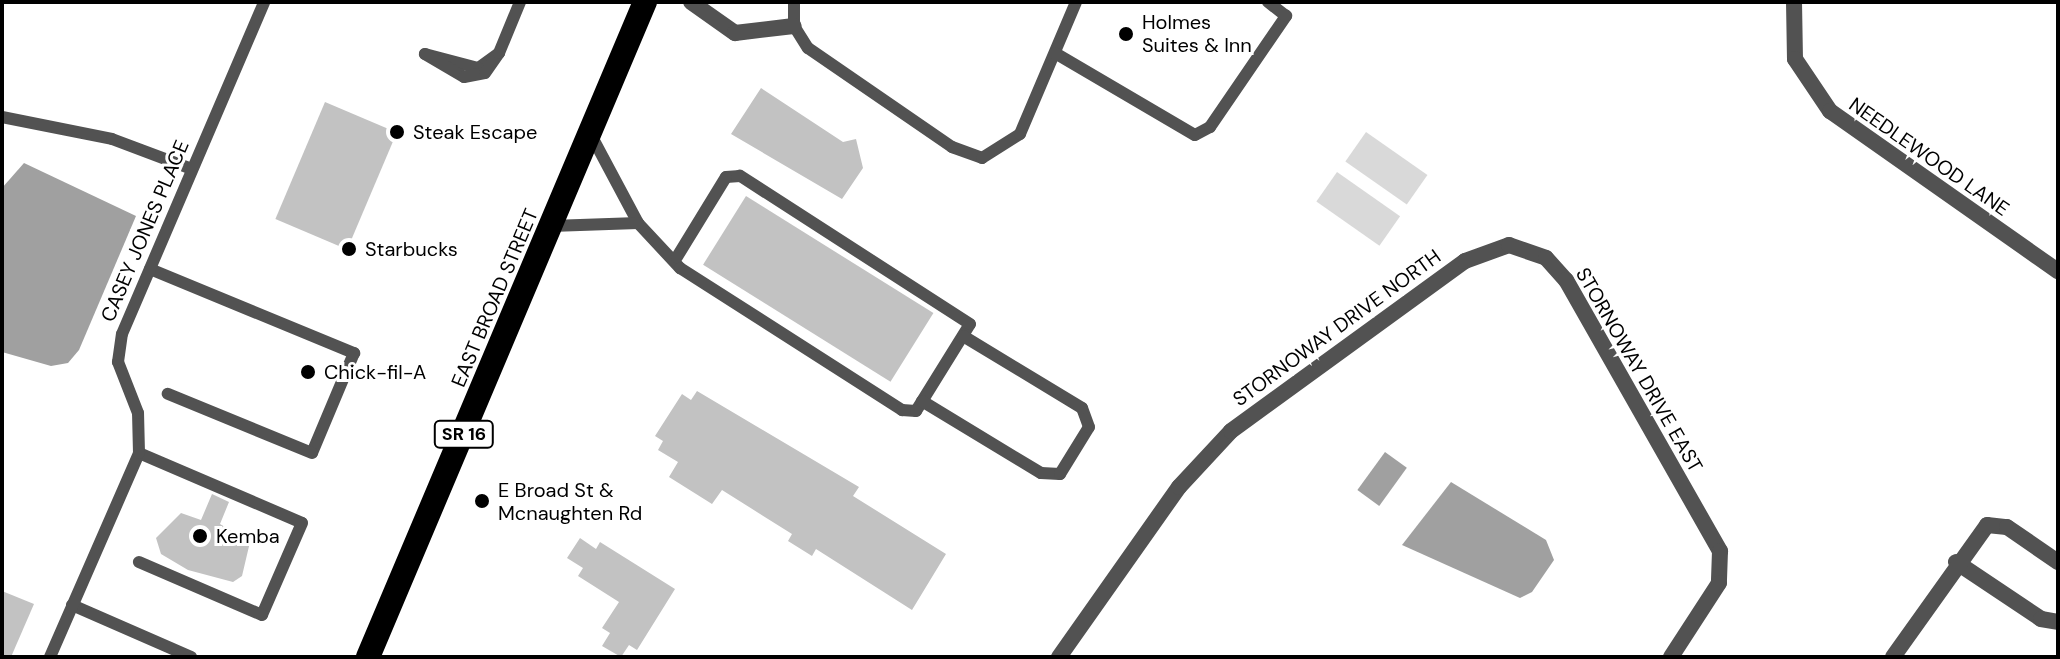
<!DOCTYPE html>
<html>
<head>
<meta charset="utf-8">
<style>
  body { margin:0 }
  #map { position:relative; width:2060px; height:659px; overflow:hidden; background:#fff; font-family:"DM Sans",sans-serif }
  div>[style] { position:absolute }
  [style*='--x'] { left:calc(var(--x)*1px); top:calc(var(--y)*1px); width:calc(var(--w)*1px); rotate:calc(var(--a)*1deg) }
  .green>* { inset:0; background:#d9d9d9; transform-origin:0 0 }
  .water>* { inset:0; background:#a0a0a0; transform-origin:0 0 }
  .building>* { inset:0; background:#c2c2c2; transform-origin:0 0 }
  .lane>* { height:12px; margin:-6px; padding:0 6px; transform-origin:6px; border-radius:6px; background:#525252 }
  .street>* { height:16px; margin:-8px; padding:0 8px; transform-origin:8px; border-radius:8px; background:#525252 }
  .highway>* { height:24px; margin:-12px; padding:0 12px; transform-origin:12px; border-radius:12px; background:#000 }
  .dots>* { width:22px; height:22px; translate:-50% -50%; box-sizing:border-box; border:4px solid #fff; border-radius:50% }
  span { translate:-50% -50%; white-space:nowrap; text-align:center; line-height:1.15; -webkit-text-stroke:6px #fff; paint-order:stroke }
  .shield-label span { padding:2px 6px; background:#fff; border:2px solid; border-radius:6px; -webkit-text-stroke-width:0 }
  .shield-label { font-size:18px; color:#000; font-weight:700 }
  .poi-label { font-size:20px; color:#000 }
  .left { translate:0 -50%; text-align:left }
  .street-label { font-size:20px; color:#000 }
  .frame { position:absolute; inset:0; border:4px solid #000; pointer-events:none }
</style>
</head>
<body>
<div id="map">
  <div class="green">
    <i style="left:1366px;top:132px;width:75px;height:36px;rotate:35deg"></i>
    <i style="left:1337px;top:172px;width:77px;height:36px;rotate:35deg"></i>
  </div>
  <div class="water">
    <i style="clip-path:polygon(24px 163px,136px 216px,79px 350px,68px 363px,51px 366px,2px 352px,2px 188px)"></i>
    <i style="left:1385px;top:452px;width:27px;height:47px;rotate:36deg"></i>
    <i style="clip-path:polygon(1451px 482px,1546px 540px,1554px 560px,1532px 592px,1520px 598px,1402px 545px)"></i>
  </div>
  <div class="building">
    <i style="clip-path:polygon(761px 88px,843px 142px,856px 139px,863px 168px,842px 199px,731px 134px)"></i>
    <i style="left:325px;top:102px;width:78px;height:127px;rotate:23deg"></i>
    <i style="left:746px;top:196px;width:221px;height:81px;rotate:32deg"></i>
    <i style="clip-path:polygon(697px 391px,859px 487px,853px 496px,946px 554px,912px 610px,816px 549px,812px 556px,788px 541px,792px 534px,722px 490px,712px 504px,669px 477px,678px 462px,658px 450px,663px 441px,655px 436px,682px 394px,691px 400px)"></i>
    <i style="clip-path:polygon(212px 494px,229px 502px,220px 524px,250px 542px,242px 576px,233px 582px,188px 570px,161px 554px,156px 538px,181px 513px,201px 520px)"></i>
    <i style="clip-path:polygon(580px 538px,596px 549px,600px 542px,675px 589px,637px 650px,629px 645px,621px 657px,602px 646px,610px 633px,602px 628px,619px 602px,578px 576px,583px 568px,567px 558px)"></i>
    <i style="clip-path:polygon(2px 591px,34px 604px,11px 657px,2px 657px)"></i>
  </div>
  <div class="lane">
    <i style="--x:794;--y:2;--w:24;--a:90"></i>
    <i style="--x:794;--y:26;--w:26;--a:58"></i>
    <i style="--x:808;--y:48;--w:175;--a:34.5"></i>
    <i style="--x:952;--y:147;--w:32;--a:20"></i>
    <i style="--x:982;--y:158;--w:45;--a:-32.3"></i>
    <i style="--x:1020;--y:134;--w:143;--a:-67"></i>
    <i style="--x:499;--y:53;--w:26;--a:144"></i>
    <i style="--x:478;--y:68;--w:55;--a:-165.2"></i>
    <i style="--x:425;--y:54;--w:45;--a:30.5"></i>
    <i style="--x:464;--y:77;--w:21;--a:-11"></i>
    <i style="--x:485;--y:73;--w:24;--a:-55"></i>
    <i style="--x:499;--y:53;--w:55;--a:-67.6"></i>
    <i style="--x:1055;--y:53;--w:162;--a:30.4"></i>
    <i style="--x:1195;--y:135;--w:17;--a:-28"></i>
    <i style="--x:1210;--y:127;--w:135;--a:-55.6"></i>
    <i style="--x:1286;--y:16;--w:23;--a:-142"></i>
    <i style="--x:2;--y:117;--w:112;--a:11.3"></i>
    <i style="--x:112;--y:139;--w:85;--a:20.6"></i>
    <i style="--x:590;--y:133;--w:102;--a:61.9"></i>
    <i style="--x:638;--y:223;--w:62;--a:47"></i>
    <i style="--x:680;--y:268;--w:264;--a:32.6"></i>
    <i style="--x:902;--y:410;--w:14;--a:4"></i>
    <i style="--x:916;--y:411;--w:102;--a:-58.2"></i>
    <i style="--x:970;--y:324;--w:274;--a:-147.2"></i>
    <i style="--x:740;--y:176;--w:14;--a:176"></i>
    <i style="--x:726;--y:177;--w:94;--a:121.5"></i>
    <i style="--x:551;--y:226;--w:87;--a:-2"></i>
    <i style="--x:150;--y:269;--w:221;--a:22.4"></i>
    <i style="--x:354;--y:353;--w:108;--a:112.8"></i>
    <i style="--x:312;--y:453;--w:156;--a:-157.7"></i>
    <i style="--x:922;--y:401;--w:139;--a:31.2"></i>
    <i style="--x:1041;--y:473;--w:19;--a:3"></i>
    <i style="--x:1060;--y:474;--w:55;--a:-58.3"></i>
    <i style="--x:1089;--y:427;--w:20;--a:-110"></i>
    <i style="--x:1082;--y:408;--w:139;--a:-148.8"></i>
    <i style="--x:139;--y:453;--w:177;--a:23.2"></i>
    <i style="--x:302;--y:523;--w:100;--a:113.5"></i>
    <i style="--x:262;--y:615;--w:134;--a:-156.7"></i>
    <i style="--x:72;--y:605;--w:130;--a:23.6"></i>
    <i style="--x:50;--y:657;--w:223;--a:-66.4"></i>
    <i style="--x:139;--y:453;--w:40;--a:-91.4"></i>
    <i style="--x:138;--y:413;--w:55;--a:-111.4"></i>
    <i style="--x:118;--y:362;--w:28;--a:-82"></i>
    <i style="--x:122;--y:334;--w:361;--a:-66.8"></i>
  </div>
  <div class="street">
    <i style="--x:691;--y:2;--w:54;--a:35.2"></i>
    <i style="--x:735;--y:33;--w:59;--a:-6.8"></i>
    <i style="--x:1794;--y:2;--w:57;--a:89"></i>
    <i style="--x:1795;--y:59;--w:63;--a:56.1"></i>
    <i style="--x:1830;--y:111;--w:279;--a:35.1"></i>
    <i style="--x:1956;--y:562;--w:102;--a:33.8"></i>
    <i style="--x:2041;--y:619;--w:17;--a:10"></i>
    <i style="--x:1059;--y:657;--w:208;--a:-54.8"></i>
    <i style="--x:1179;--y:487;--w:76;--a:-47.1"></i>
    <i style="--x:1231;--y:431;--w:289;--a:-36"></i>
    <i style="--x:1465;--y:261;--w:47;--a:-20"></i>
    <i style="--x:1509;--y:245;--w:39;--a:19"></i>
    <i style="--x:1546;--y:258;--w:30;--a:48"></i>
    <i style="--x:1566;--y:280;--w:312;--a:60.4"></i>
    <i style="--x:1720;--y:551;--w:32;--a:92"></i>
    <i style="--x:1719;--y:583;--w:88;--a:123"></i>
    <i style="--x:1893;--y:657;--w:162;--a:-54.5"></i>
    <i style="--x:1987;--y:525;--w:20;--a:6"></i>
    <i style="--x:2007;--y:527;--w:62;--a:34.5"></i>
  </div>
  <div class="highway">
    <i style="--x:368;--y:657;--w:711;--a:-67.08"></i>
  </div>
  <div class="dots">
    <i style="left:1126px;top:34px;background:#000"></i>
    <i style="left:397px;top:132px;background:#000"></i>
    <i style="left:349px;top:249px;background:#000"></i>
    <i style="left:308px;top:372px;background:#000"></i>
    <i style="left:482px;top:501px;background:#000"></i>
    <i style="left:200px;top:536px;background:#000"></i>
  </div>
  <div class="shield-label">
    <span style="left:464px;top:434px">SR 16</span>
  </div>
  <div class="poi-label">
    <span class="left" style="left:1142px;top:34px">Holmes<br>Suites &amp; Inn</span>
    <span class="left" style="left:413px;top:132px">Steak Escape</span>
    <span class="left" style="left:365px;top:249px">Starbucks</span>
    <span class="left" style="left:324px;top:372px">Chick-fil-A</span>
    <span class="left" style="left:498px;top:502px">E Broad St &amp;<br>Mcnaughten Rd</span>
    <span class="left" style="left:216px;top:536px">Kemba</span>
  </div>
  <div class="street-label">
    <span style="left:1929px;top:157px;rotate:35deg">NEEDLEWOOD LANE</span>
    <span style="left:145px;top:231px;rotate:-67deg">CASEY JONES PLACE</span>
    <span style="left:495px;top:298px;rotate:-67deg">EAST BROAD STREET</span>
    <span style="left:1337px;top:328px;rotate:-36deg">STORNOWAY DRIVE NORTH</span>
    <span style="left:1639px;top:370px;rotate:60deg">STORNOWAY DRIVE EAST</span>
  </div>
  <div class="frame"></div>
</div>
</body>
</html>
